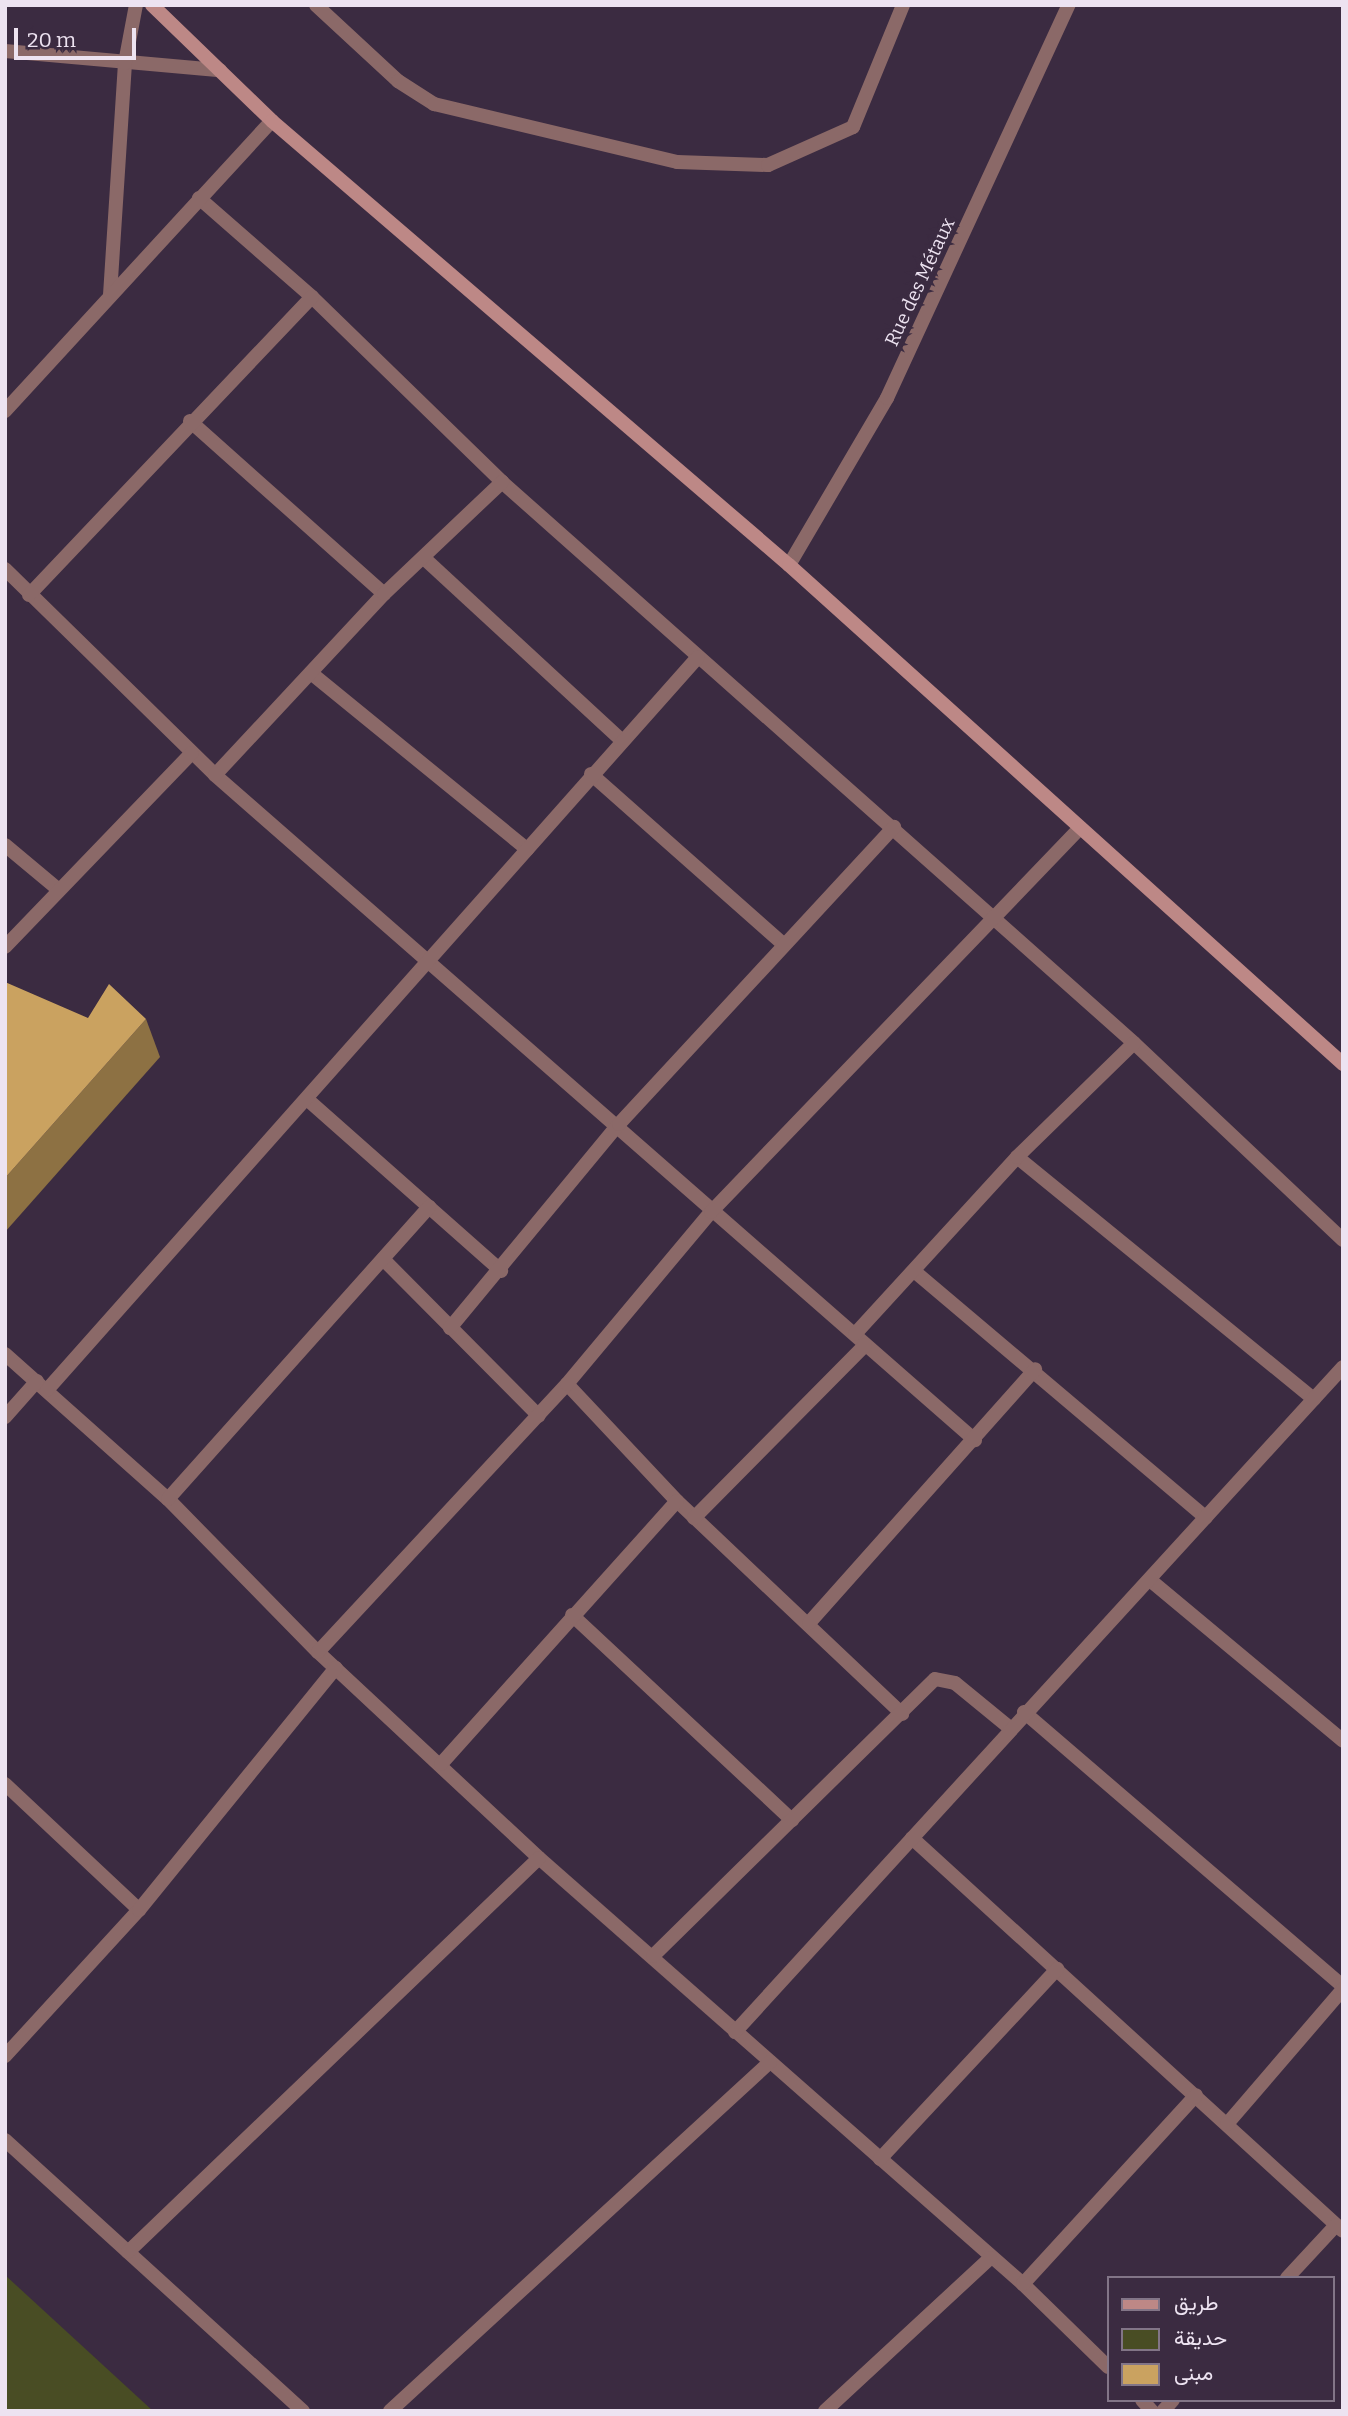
<!DOCTYPE html>
<html>
<head>
<meta charset="utf-8">
<style>
  body { margin:0 }
  #map { position:relative; width:1348px; height:2416px; overflow:hidden; background:#3b2b41; font-family:Bitter,Vazirmatn,serif }
  div>[style] { position:absolute }
  [style*='--x'] { left:calc(var(--x)*1px); top:calc(var(--y)*1px); width:calc(var(--w)*1px); rotate:calc(var(--a)*1deg) }
  .green>* { inset:0; background:#494d24 }
  .lane>* { height:14px; margin:-7px; padding:0 7px; transform-origin:7px; border-radius:7px; background:#8b6968 }
  .street>* { height:14px; margin:-7px; padding:0 7px; transform-origin:7px; border-radius:7px; background:#8b6968 }
  .secondary>* { height:14px; margin:-7px; padding:0 7px; transform-origin:7px; border-radius:7px; background:#bd8886 }
  .shaded-wall>* { inset:0; background:#8d7143 }
  .building>* { inset:0; background:#caa260 }
  span { translate:-50% -50%; white-space:nowrap; text-align:center; line-height:1.15; -webkit-text-stroke:7px #3b2b41; paint-order:stroke }
  .street-label { font-size:19px; color:#ede3f1 }
  .frame { position:absolute; inset:0; border:7px solid #ede3f1; pointer-events:none }
  .legend { position:absolute; left:1107px; top:2276px; width:228px; height:126px; box-sizing:border-box; background:#3b2b41; border:2px solid #827587; margin:0; padding:9px 12px; list-style:none; font-size:21px; color:#ede3f1 }
  .legend li { display:flex; align-items:center; gap:14px; height:35px }
  .legend b { width:35px; border:2px solid #827587 }
  .scale { position:absolute; left:14px; top:28px; width:122px; height:32px; box-sizing:border-box; border:4px solid #ede3f1; border-top:0; padding-left:9px; font-size:21px; line-height:24px; white-space:nowrap; color:#ede3f1; -webkit-text-stroke:5px #3b2b41; paint-order:stroke }
</style>
</head>
<body>
<div id="map">
  <div class="green">
    <i style="clip-path:polygon(5px 2275px,153px 2411px,5px 2411px)"></i>
  </div>
  <div class="lane">
    <i style="--x:316;--y:5;--w:112;--a:42.8"></i>
    <i style="--x:398;--y:81;--w:43;--a:32.6"></i>
    <i style="--x:434;--y:104;--w:250;--a:13.4"></i>
    <i style="--x:677;--y:162;--w:91;--a:1.9"></i>
    <i style="--x:768;--y:165;--w:93;--a:-24.1"></i>
    <i style="--x:853;--y:127;--w:132;--a:-67.7"></i>
  </div>
  <div class="street">
    <i style="--x:5;--y:51;--w:216;--a:5.1"></i>
    <i style="--x:199;--y:198;--w:150;--a:41.2"></i>
    <i style="--x:312;--y:297;--w:265;--a:44.2"></i>
    <i style="--x:502;--y:482;--w:845;--a:41.59"></i>
    <i style="--x:1134;--y:1043;--w:287;--a:43.3"></i>
    <i style="--x:110;--y:295;--w:232;--a:-86.3"></i>
    <i style="--x:125;--y:63;--w:59;--a:-79.3"></i>
    <i style="--x:5;--y:411;--w:394;--a:-47.4"></i>
    <i style="--x:190;--y:421;--w:260;--a:41.7"></i>
    <i style="--x:425;--y:559;--w:265;--a:42.7"></i>
    <i style="--x:789;--y:565;--w:194;--a:-59.6"></i>
    <i style="--x:887;--y:398;--w:433;--a:-65.2"></i>
    <i style="--x:5;--y:569;--w:294;--a:44.4"></i>
    <i style="--x:215;--y:775;--w:1010;--a:41.19"></i>
    <i style="--x:29;--y:595;--w:411;--a:-46.5"></i>
    <i style="--x:311;--y:673;--w:279;--a:39.2"></i>
    <i style="--x:591;--y:774;--w:255;--a:41.5"></i>
    <i style="--x:215;--y:775;--w:248;--a:-47"></i>
    <i style="--x:384;--y:594;--w:163;--a:-43.5"></i>
    <i style="--x:5;--y:845;--w:70;--a:39.8"></i>
    <i style="--x:5;--y:947;--w:269;--a:-46.1"></i>
    <i style="--x:308;--y:1100;--w:258;--a:41.5"></i>
    <i style="--x:1017;--y:1157;--w:383;--a:39.2"></i>
    <i style="--x:383;--y:1259;--w:221;--a:45.2"></i>
    <i style="--x:914;--y:1271;--w:382;--a:40.2"></i>
    <i style="--x:450;--y:1328;--w:265;--a:-50.4"></i>
    <i style="--x:619;--y:1124;--w:405;--a:-47.2"></i>
    <i style="--x:855;--y:1334;--w:240;--a:-47.5"></i>
    <i style="--x:1017;--y:1157;--w:163;--a:-44.3"></i>
    <i style="--x:5;--y:1354;--w:218;--a:41.7"></i>
    <i style="--x:168;--y:1499;--w:214;--a:45.6"></i>
    <i style="--x:318;--y:1652;--w:302;--a:43"></i>
    <i style="--x:539;--y:1858;--w:645;--a:41.35"></i>
    <i style="--x:1023;--y:2284;--w:119;--a:44.3"></i>
    <i style="--x:567;--y:1384;--w:161;--a:46.8"></i>
    <i style="--x:677;--y:1501;--w:310;--a:43.4"></i>
    <i style="--x:47;--y:1390;--w:980;--a:-48.39"></i>
    <i style="--x:5;--y:1417;--w:48;--a:-48.4"></i>
    <i style="--x:168;--y:1499;--w:392;--a:-48.2"></i>
    <i style="--x:694;--y:1518;--w:243;--a:-45.3"></i>
    <i style="--x:1150;--y:1580;--w:251;--a:39.8"></i>
    <i style="--x:572;--y:1615;--w:301;--a:43"></i>
    <i style="--x:809;--y:1623;--w:340;--a:-48.3"></i>
    <i style="--x:318;--y:1652;--w:366;--a:-47.1"></i>
    <i style="--x:567;--y:1384;--w:224;--a:-50.1"></i>
    <i style="--x:711;--y:1212;--w:533;--a:-46.14"></i>
    <i style="--x:1024;--y:1712;--w:421;--a:40.7"></i>
    <i style="--x:441;--y:1764;--w:353;--a:-48.1"></i>
    <i style="--x:5;--y:1784;--w:184;--a:43.2"></i>
    <i style="--x:912;--y:1838;--w:583;--a:42.36"></i>
    <i style="--x:653;--y:1956;--w:395;--a:-44.5"></i>
    <i style="--x:935;--y:1679;--w:20;--a:11"></i>
    <i style="--x:955;--y:1683;--w:71;--a:39.3"></i>
    <i style="--x:735;--y:2032;--w:901;--a:-47.56"></i>
    <i style="--x:5;--y:2056;--w:198;--a:-47.5"></i>
    <i style="--x:139;--y:1910;--w:312;--a:-50.9"></i>
    <i style="--x:1227;--y:2124;--w:178;--a:-49.3"></i>
    <i style="--x:5;--y:2140;--w:403;--a:42.3"></i>
    <i style="--x:880;--y:2159;--w:260;--a:-47"></i>
    <i style="--x:128;--y:2252;--w:569;--a:-43.79"></i>
    <i style="--x:1287;--y:2278;--w:72;--a:-47.2"></i>
    <i style="--x:1023;--y:2284;--w:256;--a:-47.5"></i>
    <i style="--x:1142;--y:2400;--w:15;--a:48"></i>
    <i style="--x:390;--y:2411;--w:516;--a:-42.57"></i>
    <i style="--x:825;--y:2411;--w:225;--a:-42.8"></i>
    <i style="--x:1163;--y:2411;--w:15;--a:-48"></i>
  </div>
  <div class="secondary">
    <i style="--x:152;--y:5;--w:167;--a:44"></i>
    <i style="--x:272;--y:121;--w:681;--a:40.66"></i>
    <i style="--x:789;--y:565;--w:746;--a:42.01"></i>
  </div>
  <div class="shaded-wall">
    <i style="clip-path:polygon(146px 1019px,160px 1057px,5px 1232px,5px 1178px)"></i>
  </div>
  <div class="building">
    <i style="clip-path:polygon(5px 982px,88px 1018px,109px 984px,146px 1019px,5px 1178px)"></i>
  </div>
  <div class="street-label">
    <span style="left:920px;top:282px;rotate:-65deg">Rue des Métaux</span>
  </div>
  <div class="frame"></div>
  <ul class="legend">
  <li><b style="height:9px;background:#bd8886"></b>طريق</li>
  <li><b style="height:19px;background:#494d24"></b>حديقة</li>
  <li><b style="height:19px;background:#caa260"></b>مبنى</li>
  </ul>
  <div class="scale">20 m</div>
</div>
</body>
</html>
